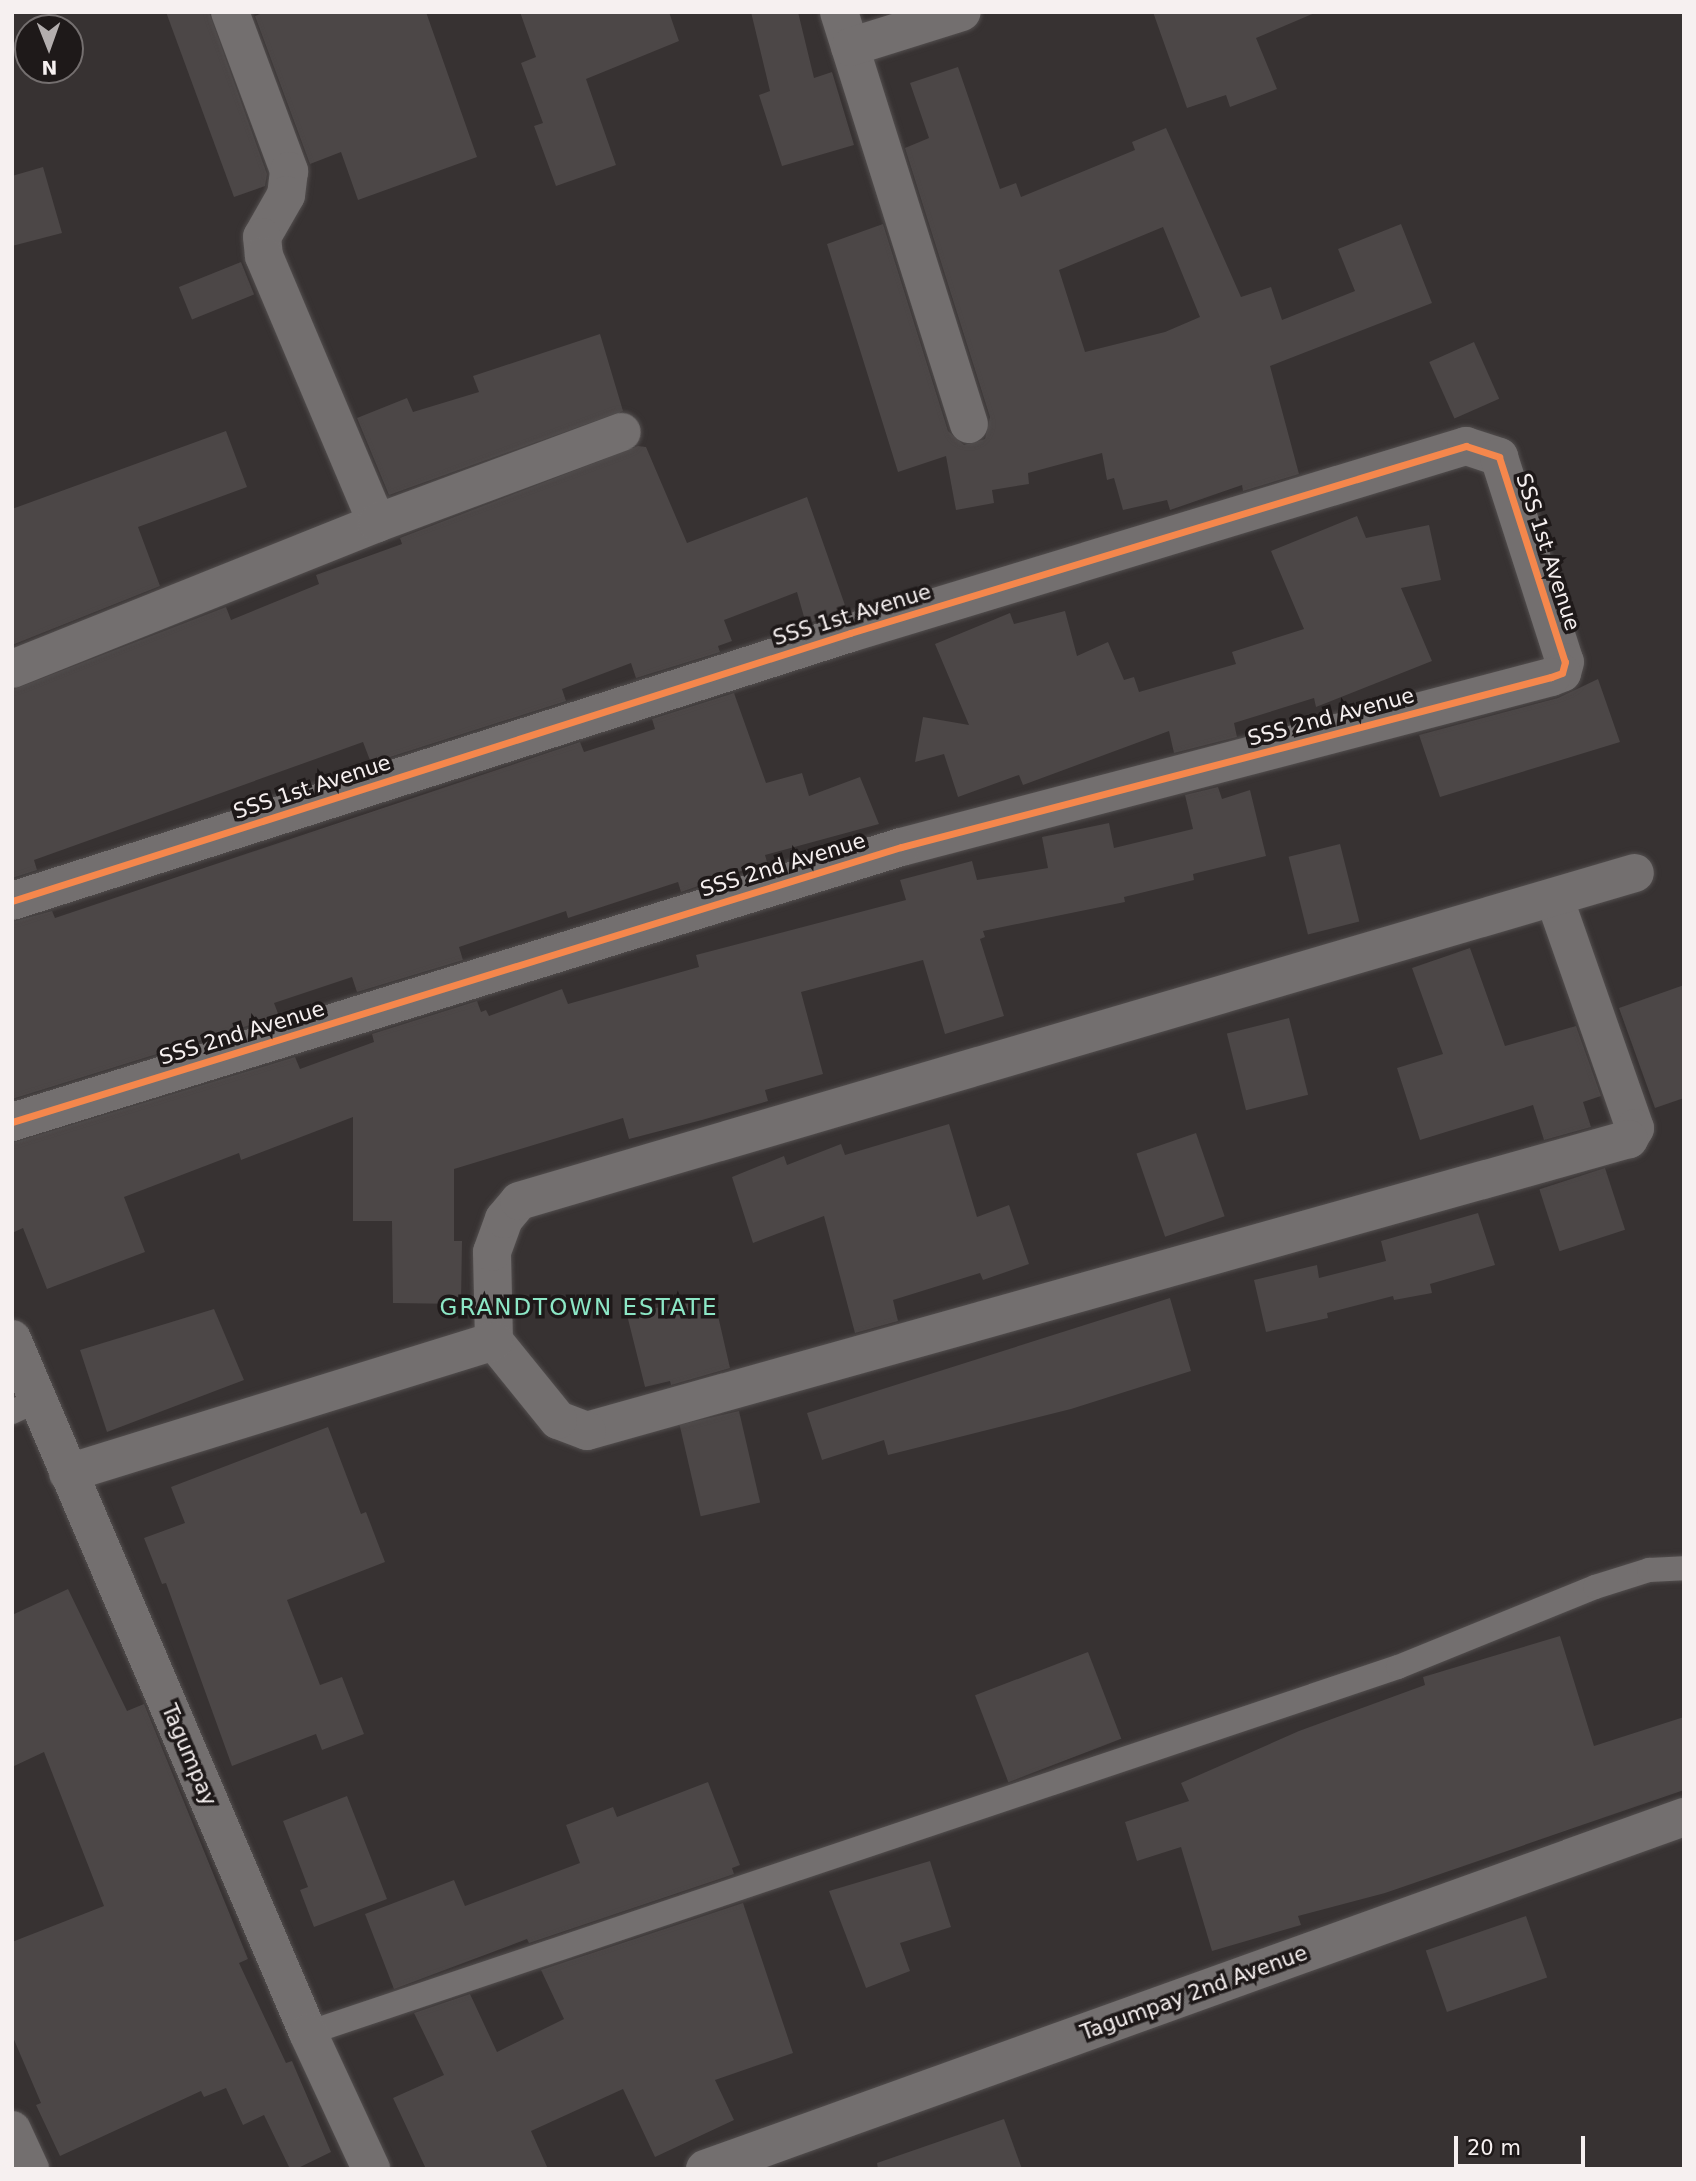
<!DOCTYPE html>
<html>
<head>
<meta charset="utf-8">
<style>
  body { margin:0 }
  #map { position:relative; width:1696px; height:2181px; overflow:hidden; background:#373232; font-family:"DejaVu Sans",sans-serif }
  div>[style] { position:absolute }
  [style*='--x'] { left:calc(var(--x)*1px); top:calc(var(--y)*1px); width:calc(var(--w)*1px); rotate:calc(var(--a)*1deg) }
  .building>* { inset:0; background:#4c4747; transform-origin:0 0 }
  .roads { filter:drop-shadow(0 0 2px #524e4e) drop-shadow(0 0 2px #524e4e) }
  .lane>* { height:24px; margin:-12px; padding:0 12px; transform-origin:12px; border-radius:12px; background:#736f6f }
  .street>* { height:38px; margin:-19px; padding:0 19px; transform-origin:19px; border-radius:19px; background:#736f6f }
  .secondary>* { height:38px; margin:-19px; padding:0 19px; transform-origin:19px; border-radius:19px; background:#736f6f }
  .cycleway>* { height:7px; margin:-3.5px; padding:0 3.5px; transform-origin:3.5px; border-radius:3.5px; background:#f5874c }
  span { translate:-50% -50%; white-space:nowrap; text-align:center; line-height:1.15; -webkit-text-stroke:7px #1e1919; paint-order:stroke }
  .street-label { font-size:21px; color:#f6f0f0 }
  .neighbourhood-label { font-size:23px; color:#8ce7c6; letter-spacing:2px }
  .frame { position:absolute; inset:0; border:14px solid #f6f0f0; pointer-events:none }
  .north { position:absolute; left:14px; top:14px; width:70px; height:70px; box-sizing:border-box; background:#1e1919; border:2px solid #746f6f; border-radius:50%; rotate:179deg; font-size:19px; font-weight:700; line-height:28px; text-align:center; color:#f6f0f0 }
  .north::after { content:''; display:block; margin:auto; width:24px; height:32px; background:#b3aeae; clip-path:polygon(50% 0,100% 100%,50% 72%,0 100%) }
  .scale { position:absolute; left:1454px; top:2136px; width:131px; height:32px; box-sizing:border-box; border:4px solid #f6f0f0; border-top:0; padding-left:9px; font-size:21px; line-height:24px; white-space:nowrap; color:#f6f0f0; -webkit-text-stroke:5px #1e1919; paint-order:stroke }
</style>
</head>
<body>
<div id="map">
  <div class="building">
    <i style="clip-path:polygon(166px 12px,209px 12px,267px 174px,265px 186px,234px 197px)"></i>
    <i style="clip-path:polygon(265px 12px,426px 12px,477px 157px,358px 200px,341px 152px,310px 164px,255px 16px)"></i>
    <i style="clip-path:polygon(520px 12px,669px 12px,679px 41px,586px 79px,616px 165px,556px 186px,534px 126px,543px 123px,521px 63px,536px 57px)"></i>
    <i style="clip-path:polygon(751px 12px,798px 12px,814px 78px,832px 72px,854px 145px,782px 166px,759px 95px,770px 91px)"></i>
    <i style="clip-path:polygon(1153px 12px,1317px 12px,1256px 38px,1277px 89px,1230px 107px,1226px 95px,1187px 108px)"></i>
    <i style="clip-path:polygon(evenodd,958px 67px,1000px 189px,1016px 183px,1021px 197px,1135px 150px,1132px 142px,1166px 128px,1241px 297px,1271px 287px,1282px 320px,1355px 291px,1338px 249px,1401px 224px,1432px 303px,1270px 366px,1299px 474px,1243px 491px,1242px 485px,1170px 510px,1167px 500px,1123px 510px,1114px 478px,1107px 480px,1102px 453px,1028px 473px,1029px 484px,992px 490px,994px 503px,956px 510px,946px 456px,898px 472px,827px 244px,883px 224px,948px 431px,964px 445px,985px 439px,990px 417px,905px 148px,929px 138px,910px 83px,958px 67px,1163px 227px,1200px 317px,1165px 332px,1085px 352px,1059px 270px,1163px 227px)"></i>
    <i style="clip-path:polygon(43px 167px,62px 233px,12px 246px,12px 176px)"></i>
    <i style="left:241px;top:262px;width:35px;height:67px;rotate:68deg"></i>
    <i style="clip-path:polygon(600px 334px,623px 411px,389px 495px,357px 418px,407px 398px,413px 412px,479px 392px,473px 376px)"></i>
    <i style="left:1474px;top:342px;width:62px;height:49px;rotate:66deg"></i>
    <i style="clip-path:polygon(226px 431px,247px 487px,138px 527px,160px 586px,12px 645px,12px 509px)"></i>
    <i style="clip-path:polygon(638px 446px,646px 447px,687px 543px,807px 497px,847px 611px,806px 624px,797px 592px,724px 620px,732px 641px,718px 646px,720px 652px,636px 678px,631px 663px,562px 689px,566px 701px,371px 763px,363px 742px,34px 860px,37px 870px,12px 878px,12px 690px,226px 607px,231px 620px,319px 584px,316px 575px,402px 544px,400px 538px)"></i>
    <i style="clip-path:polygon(1357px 516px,1366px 538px,1429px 525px,1441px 580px,1401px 588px,1432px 661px,1316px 707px,1314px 698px,1234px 723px,1237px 737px,1174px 753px,1169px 731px,1023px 785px,1019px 775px,958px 797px,944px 754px,915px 762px,923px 717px,969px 725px,935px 644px,1010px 613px,1014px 624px,1065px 611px,1077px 656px,1108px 642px,1124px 680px,1134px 677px,1139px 692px,1236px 664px,1232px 652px,1304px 629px,1271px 551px)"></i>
    <i style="clip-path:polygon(1598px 679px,1620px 742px,1440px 797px,1419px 735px,1558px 698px)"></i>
    <i style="clip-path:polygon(734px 693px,766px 783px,802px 773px,809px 796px,860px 777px,879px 824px,765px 855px,767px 862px,681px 892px,678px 882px,568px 918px,566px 911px,459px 947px,463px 960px,357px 992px,352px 977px,274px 1003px,279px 1016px,12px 1099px,12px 922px,52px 911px,55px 918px,580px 742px,584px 752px,655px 729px,652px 719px)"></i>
    <i style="clip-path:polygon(1218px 787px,1222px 799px,1250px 790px,1266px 856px,1193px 874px,1194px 880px,1124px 897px,1125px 902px,983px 931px,985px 937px,980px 939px,1004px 1016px,945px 1034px,923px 960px,801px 992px,823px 1074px,765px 1090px,768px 1101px,702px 1120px,629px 1139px,623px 1118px,454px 1169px,454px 1241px,462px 1241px,461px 1304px,393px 1303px,392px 1221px,353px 1221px,353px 1117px,241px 1160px,239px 1153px,124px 1197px,145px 1252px,47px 1289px,23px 1228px,12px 1233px,12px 1143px,295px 1057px,300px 1069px,374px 1042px,372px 1034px,477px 1001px,481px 1012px,486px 1010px,489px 1016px,562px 989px,568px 1004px,699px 967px,696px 955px,906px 900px,900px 880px,972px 861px,977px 880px,1048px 868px,1042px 837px,1109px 823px,1114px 848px,1193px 829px,1185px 795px)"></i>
    <i style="left:1340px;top:844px;width:80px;height:53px;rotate:76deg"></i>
    <i style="clip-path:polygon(1470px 948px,1505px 1046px,1576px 1026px,1601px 1096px,1583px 1102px,1591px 1127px,1544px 1140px,1533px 1105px,1420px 1140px,1397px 1068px,1443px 1054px,1412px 968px)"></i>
    <i style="clip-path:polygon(1684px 985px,1684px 1098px,1655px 1108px,1619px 1008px)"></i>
    <i style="left:1289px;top:1018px;width:79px;height:64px;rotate:76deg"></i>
    <i style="clip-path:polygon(949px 1124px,977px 1217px,1009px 1205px,1029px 1264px,983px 1280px,980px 1273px,893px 1300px,898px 1321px,855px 1333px,824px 1216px,753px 1243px,732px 1177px,784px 1156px,787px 1165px,841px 1144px,845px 1155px)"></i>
    <i style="left:1196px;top:1133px;width:88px;height:63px;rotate:71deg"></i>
    <i style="left:1605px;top:1168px;width:65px;height:69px;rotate:72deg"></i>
    <i style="clip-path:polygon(1478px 1213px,1495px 1265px,1430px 1284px,1432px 1293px,1394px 1300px,1393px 1296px,1327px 1313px,1328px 1318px,1266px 1332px,1254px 1280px,1317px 1265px,1319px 1278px,1386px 1261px,1381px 1241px)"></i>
    <i style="clip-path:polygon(713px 1294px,730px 1368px,671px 1385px,670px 1381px,645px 1387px,627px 1315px)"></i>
    <i style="clip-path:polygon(1170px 1298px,1191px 1371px,1071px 1409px,888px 1455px,884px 1440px,822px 1460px,807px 1413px)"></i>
    <i style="clip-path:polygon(214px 1309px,244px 1380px,107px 1432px,80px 1350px)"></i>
    <i style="left:739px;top:1411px;width:94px;height:61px;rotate:77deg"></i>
    <i style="clip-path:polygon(328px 1427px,361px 1514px,366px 1512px,385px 1562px,287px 1600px,320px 1685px,342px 1677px,364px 1734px,322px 1750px,316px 1734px,232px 1766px,166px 1583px,162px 1584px,144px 1538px,185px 1523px,171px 1487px)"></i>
    <i style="clip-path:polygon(68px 1589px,127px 1711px,144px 1704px,248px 1959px,239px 1963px,286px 2063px,292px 2061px,331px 2152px,296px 2169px,290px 2169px,264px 2115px,243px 2125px,226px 2088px,204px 2097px,201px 2091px,60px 2156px,36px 2105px,41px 2103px,12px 2035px,12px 1942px,104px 1906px,44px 1752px,12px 1767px,12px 1615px)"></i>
    <i style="clip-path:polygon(1560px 1636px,1594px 1746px,1684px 1717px,1684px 1790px,1385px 1893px,1298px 1916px,1301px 1925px,1212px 1951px,1181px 1847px,1137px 1861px,1125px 1822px,1189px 1801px,1181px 1783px,1299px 1731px,1425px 1685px,1423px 1677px)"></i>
    <i style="left:1088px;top:1652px;width:93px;height:121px;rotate:69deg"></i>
    <i style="clip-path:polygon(708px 1782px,740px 1865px,732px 1868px,734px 1874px,529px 1943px,527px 1939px,394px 1989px,365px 1914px,454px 1880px,465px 1906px,580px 1863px,566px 1825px,613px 1807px,617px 1817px)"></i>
    <i style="clip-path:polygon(347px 1796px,387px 1899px,314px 1927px,300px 1890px,308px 1887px,283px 1821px)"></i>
    <i style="clip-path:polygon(930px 1861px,951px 1927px,900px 1943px,910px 1971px,866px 1988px,829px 1891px)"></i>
    <i style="clip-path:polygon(743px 1903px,793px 2053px,715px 2080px,734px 2120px,655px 2157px,623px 2089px,531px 2131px,548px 2169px,426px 2169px,393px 2098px,444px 2075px,414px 2013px,470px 1994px,497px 2052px,564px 2019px,541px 1970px)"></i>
    <i style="left:1526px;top:1916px;width:65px;height:106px;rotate:71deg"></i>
    <i style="clip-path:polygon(1004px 2119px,1022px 2169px,878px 2169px,877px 2163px)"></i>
  </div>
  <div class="roads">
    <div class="lane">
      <i style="--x:12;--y:1412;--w:29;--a:-25"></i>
      <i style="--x:308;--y:2033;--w:1150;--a:-18.56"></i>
      <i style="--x:1398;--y:1667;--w:213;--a:-22.1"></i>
      <i style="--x:1595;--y:1587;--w:57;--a:-17.5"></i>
      <i style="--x:1649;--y:1570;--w:35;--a:-3"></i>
    </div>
    <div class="street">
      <i style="--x:230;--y:12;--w:170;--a:69.6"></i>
      <i style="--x:289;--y:171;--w:24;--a:97"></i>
      <i style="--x:286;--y:195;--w:48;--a:119.7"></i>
      <i style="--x:262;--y:237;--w:19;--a:84"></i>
      <i style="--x:264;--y:256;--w:290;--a:67.1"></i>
      <i style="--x:839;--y:12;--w:432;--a:72.5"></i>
      <i style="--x:850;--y:47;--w:117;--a:-17.4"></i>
      <i style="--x:12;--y:669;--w:393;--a:-21.8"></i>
      <i style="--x:377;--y:523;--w:261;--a:-20.4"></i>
      <i style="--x:1555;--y:900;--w:242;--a:70.7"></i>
      <i style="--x:1635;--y:1128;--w:13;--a:119"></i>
      <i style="--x:1629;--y:1139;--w:1082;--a:164.35"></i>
      <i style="--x:587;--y:1431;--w:31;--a:-159"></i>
      <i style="--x:558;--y:1420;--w:102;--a:-129"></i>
      <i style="--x:494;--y:1341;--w:89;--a:-91.3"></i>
      <i style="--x:492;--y:1252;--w:35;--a:-70"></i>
      <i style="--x:504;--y:1219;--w:23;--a:-50"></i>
      <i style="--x:519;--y:1201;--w:1163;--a:-16.38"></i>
      <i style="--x:12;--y:901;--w:880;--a:-17.73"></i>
      <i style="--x:850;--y:633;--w:644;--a:-16.89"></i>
      <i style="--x:1466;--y:446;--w:35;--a:18"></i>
      <i style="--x:1499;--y:457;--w:215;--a:72.2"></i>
      <i style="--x:1565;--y:662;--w:11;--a:105"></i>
      <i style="--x:1562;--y:673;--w:12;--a:160"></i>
      <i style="--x:1551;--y:677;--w:672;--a:165.34"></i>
      <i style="--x:901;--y:847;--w:931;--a:162.81"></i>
      <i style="--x:68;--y:1473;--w:446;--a:-17.2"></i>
      <i style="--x:12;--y:2130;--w:43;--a:65.2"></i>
      <i style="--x:705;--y:2169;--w:1040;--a:-19.78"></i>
    </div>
    <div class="secondary">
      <i style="--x:12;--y:1339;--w:754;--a:66.9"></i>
      <i style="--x:308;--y:2033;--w:150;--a:65.1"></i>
    </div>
  </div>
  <div class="cycleway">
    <i style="--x:12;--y:901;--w:880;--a:-17.73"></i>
    <i style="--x:850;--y:633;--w:644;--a:-16.89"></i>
    <i style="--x:1466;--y:446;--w:35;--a:18"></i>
    <i style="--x:1499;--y:457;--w:215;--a:72.2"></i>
    <i style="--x:1565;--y:662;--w:11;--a:105"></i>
    <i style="--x:1562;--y:673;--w:12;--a:160"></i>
    <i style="--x:1551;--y:677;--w:672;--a:165.34"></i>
    <i style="--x:901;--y:847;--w:931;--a:162.81"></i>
  </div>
  <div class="street-label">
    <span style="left:1548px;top:552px;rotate:72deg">SSS 1st Avenue</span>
    <span style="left:852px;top:615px;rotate:-17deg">SSS 1st Avenue</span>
    <span style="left:1331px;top:717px;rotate:-15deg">SSS 2nd Avenue</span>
    <span style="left:312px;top:787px;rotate:-18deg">SSS 1st Avenue</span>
    <span style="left:783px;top:865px;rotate:-17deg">SSS 2nd Avenue</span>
    <span style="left:242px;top:1033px;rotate:-17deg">SSS 2nd Avenue</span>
    <span style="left:189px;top:1755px;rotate:67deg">Tagumpay</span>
    <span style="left:1194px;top:1993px;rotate:-20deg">Tagumpay 2nd Avenue</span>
  </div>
  <div class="neighbourhood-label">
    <span style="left:579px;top:1307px">GRANDTOWN ESTATE</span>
  </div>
  <div class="frame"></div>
  <div class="north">N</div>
  <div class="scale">20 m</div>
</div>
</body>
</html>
